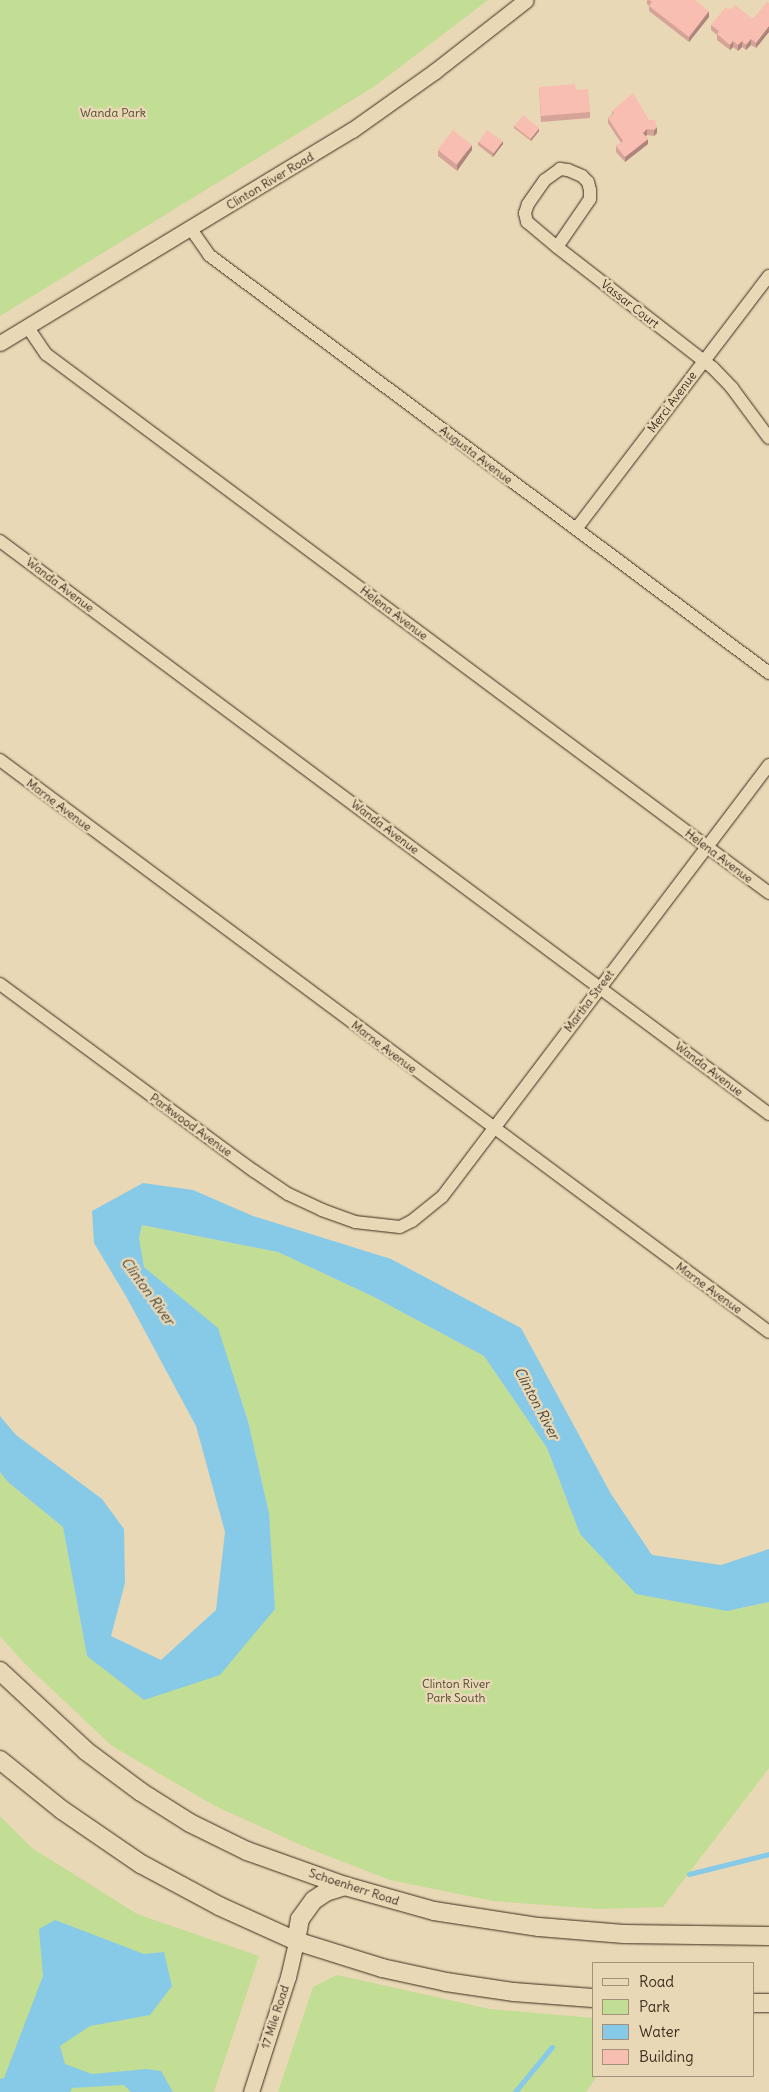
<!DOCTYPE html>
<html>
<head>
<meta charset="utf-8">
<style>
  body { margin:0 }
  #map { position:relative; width:769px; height:2092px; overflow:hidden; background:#e9d8b5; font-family:Delius,sans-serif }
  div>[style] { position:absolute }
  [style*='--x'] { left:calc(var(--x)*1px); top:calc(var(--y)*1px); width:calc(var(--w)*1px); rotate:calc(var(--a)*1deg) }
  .green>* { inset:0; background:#c2dd94 }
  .water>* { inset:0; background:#87cae8 }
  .stream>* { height:4.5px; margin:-2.25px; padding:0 2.25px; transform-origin:2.25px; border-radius:2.25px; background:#87cae8 }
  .roads { filter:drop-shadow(0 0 1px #3b2a1e) drop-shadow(0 0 1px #3b2a1e) }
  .minor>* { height:12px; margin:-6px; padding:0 6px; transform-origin:6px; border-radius:6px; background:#e9d8b5 }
  .tertiary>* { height:15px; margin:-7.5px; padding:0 7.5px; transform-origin:7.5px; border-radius:7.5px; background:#e9d8b5 }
  .secondary>* { height:18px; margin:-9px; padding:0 9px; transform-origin:9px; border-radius:9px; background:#e9d8b5 }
  .wall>* { inset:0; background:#d5a398 }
  .shaded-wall>* { inset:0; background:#ae857c }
  .building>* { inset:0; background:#f8beb1; transform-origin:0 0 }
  span { translate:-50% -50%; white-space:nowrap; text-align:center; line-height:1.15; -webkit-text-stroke:5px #e9d8b5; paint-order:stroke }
  .park-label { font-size:12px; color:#4f4530 }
  .street-label { font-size:12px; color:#3b2a1e }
  .water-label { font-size:14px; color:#46423c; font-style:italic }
  .legend { position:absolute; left:592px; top:1962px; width:162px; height:115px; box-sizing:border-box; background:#e9d8b5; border:1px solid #a39279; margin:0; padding:6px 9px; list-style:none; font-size:15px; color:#3b2a1e }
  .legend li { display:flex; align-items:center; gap:10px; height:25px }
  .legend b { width:25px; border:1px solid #a39279 }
</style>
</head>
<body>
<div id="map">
  <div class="green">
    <i style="clip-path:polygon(0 0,488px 0,375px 86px,0 316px)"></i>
    <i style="clip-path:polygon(142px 1225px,278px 1252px,374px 1297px,484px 1356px,547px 1448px,580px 1534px,727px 1611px,769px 1602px,769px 1768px,663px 1907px,599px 1909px,493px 1901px,390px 1880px,310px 1849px,215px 1806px,112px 1746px,25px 1664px,0 1636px,0 1472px,8px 1482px,63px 1527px,87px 1656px,220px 1675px,269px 1513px,248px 1421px,218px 1329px,144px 1267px,139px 1238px)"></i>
    <i style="clip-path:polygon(0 1816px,32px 1848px,137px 1914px,259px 1956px,214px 2092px,0 2092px)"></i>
    <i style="clip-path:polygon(337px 1975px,490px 2009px,593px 2018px,593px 2076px,597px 2076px,586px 2092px,278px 2092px,313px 1987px)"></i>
  </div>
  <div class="water">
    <i style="clip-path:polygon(143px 1183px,193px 1190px,253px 1216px,391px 1259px,521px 1328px,611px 1494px,652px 1555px,721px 1565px,769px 1549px,769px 1602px,727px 1611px,636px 1594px,580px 1534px,547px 1448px,484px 1356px,374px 1297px,278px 1252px,142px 1225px,139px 1238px,144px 1267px,218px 1328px,248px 1421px,269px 1513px,275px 1609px,220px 1675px,144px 1700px,87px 1656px,63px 1527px,8px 1482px,0 1472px,0 1416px,16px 1435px,102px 1499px,124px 1529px,125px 1583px,111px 1636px,161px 1660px,216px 1610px,225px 1532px,196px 1426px,127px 1298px,94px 1243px,92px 1211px)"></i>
    <i style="clip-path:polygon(55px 1920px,144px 1954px,164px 1952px,172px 1986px,150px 2015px,90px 2026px,60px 2046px,65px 2064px,92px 2074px,147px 2069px,161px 2071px,173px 2092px,131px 2092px,124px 2085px,72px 2088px,70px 2092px,0 2092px,0 2079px,4px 2078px,43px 1976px,39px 1929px)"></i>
  </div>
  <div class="stream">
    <i style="--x:689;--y:1874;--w:82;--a:-14"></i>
    <i style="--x:515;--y:2092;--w:58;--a:-50.6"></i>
  </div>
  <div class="roads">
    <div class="minor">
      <i style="--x:191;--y:229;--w:32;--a:55"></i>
      <i style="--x:209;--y:255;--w:699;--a:36.74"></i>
      <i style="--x:557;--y:247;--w:39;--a:-140"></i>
      <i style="--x:527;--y:222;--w:9;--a:-103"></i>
      <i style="--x:525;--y:213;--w:9;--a:-72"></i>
      <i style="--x:528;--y:204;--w:29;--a:-55"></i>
      <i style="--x:545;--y:180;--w:19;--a:-36"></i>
      <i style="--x:560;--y:169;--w:8;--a:7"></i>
      <i style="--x:568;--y:170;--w:15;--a:23"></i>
      <i style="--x:582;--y:176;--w:8;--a:45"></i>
      <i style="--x:588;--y:182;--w:8;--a:76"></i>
      <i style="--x:590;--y:190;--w:9;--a:90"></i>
      <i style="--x:590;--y:199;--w:58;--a:124.5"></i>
      <i style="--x:557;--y:247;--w:197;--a:37.8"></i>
      <i style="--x:713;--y:368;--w:28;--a:46"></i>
      <i style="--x:732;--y:388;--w:62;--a:53.5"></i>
      <i style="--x:27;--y:326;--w:34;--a:56"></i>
      <i style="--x:46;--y:354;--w:902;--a:36.7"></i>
      <i style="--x:576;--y:529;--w:318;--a:-52.7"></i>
      <i style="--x:0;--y:541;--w:959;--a:36.69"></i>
      <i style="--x:0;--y:760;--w:958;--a:36.64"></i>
      <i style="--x:0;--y:984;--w:315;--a:36.4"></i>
      <i style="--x:254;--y:1171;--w:41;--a:34.1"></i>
      <i style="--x:288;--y:1194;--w:38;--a:25"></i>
      <i style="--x:322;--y:1210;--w:35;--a:20"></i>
      <i style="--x:355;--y:1222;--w:45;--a:6.3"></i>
      <i style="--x:400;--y:1227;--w:13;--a:-27"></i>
      <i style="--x:412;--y:1221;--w:38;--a:-39"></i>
      <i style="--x:442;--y:1197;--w:542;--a:-52.88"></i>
    </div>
    <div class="tertiary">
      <i style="--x:0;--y:343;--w:411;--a:-31.2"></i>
      <i style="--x:352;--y:130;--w:102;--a:-35.4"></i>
      <i style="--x:435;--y:71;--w:115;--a:-38"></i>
      <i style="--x:251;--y:2092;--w:121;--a:-72.2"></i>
      <i style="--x:288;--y:1977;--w:37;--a:-77"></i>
    </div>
    <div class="secondary">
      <i style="--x:0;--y:1671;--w:117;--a:42.9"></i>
      <i style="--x:86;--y:1751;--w:69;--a:36.7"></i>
      <i style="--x:141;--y:1792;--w:58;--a:32.3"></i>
      <i style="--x:190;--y:1823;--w:64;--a:26.2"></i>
      <i style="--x:247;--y:1851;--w:104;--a:19.7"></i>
      <i style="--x:345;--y:1886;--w:92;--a:15.7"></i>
      <i style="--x:434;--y:1911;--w:106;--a:8.7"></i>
      <i style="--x:539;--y:1927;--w:85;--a:4.7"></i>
      <i style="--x:624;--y:1934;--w:145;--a:0.8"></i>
      <i style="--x:0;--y:1760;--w:80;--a:38.9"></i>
      <i style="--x:62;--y:1810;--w:96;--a:34.4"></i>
      <i style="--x:141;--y:1864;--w:89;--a:28.3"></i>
      <i style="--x:219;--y:1906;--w:85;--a:24.4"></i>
      <i style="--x:296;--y:1941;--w:90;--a:17.4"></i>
      <i style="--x:382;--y:1968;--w:66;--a:12.3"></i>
      <i style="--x:446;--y:1982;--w:69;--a:8.4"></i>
      <i style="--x:514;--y:1992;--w:79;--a:4.3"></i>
      <i style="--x:296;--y:1941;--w:22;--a:-80"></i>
      <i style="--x:300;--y:1919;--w:24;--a:-54"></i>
      <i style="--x:314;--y:1900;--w:14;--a:-34"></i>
      <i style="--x:326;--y:1892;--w:20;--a:-18"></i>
      <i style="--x:753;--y:2003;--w:16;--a:0"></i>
    </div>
  </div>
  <div class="wall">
    <i style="clip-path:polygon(647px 0,695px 0,709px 17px,689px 42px,649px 11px,649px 6px,647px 4px)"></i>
    <i style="clip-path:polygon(769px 3px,769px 32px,756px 48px,751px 45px,746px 50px,742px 47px,738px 51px,733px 47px,730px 50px,717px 40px,717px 35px,711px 30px,711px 25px,732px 9px,753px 19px)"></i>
    <i style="clip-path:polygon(539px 87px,576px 90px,590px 112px,590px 118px,541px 122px)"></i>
    <i style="clip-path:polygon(612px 111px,649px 120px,657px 133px,654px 136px,647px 135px,646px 136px,648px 144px,625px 162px,616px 152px,616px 146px,621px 143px,608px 123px,608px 118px,612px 114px)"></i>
    <i style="clip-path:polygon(514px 126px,539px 131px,531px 141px,514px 128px)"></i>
    <i style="clip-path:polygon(478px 142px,503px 144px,493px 157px,478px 145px)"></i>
    <i style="clip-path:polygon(438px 150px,472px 150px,457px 171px,438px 156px)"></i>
  </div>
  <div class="shaded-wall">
    <i style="clip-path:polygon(709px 11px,709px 17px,689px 42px,689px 37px)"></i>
    <i style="clip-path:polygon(769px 26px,769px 32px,756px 48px,756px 43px)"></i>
    <i style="clip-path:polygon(751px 39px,751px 45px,746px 50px,746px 45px)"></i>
    <i style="clip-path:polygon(733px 41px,733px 47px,730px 50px,730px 45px)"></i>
    <i style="clip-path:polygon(742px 41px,742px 47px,738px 51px,738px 45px)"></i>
    <i style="clip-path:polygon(657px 127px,657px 133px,654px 136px,654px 130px)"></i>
    <i style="clip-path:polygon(539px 128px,539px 131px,531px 141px,531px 139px)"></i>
    <i style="clip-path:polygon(647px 129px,647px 135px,643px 138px,643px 133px)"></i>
    <i style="clip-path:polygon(648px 139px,648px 144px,625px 162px,625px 157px)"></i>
    <i style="clip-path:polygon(503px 141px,503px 144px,493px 157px,493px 154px)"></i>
    <i style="clip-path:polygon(472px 145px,472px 150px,457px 171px,457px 165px)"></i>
  </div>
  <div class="building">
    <i style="clip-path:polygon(649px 0,695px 0,709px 11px,689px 37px,649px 6px,652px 2px)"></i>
    <i style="clip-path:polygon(767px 2px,769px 3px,769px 26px,756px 43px,751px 39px,746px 45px,742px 41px,738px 45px,733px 41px,730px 45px,717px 34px,719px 31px,711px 25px,725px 8px,732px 9px,735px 5px,753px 19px)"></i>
    <i style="clip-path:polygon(575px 84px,576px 90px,588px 89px,590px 112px,541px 116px,539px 87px)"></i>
    <i style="clip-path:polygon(633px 93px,649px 120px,655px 120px,657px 127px,654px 130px,647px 129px,643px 133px,648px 139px,625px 157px,616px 146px,623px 141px,608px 118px,614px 113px,612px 111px)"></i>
    <i style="left:523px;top:115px;width:21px;height:14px;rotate:39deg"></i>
    <i style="left:453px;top:130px;width:24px;height:25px;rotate:38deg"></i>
    <i style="left:487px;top:130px;width:19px;height:15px;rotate:35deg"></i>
  </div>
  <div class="park-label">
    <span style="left:113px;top:113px">Wanda Park</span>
    <span style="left:456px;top:1691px">Clinton River<br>Park South</span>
  </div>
  <div class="street-label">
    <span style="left:270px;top:181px;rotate:-31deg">Clinton River Road</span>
    <span style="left:630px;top:304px;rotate:38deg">Vassar Court</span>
    <span style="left:672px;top:402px;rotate:-53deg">Merci Avenue</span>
    <span style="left:476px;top:455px;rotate:37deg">Augusta Avenue</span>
    <span style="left:60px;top:585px;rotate:37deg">Wanda Avenue</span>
    <span style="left:394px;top:613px;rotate:37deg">Helena Avenue</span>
    <span style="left:59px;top:805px;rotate:37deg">Marne Avenue</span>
    <span style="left:385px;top:827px;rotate:37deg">Wanda Avenue</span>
    <span style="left:719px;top:856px;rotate:37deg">Helena Avenue</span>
    <span style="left:589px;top:1001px;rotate:-53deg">Martha Street</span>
    <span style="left:384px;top:1047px;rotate:37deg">Marne Avenue</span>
    <span style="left:709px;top:1069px;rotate:37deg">Wanda Avenue</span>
    <span style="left:191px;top:1125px;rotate:36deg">Parkwood Avenue</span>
    <span style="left:709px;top:1288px;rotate:36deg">Marne Avenue</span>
    <span style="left:354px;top:1887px;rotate:18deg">Schoenherr Road</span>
    <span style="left:275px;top:2017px;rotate:-72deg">17 Mile Road</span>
  </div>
  <div class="water-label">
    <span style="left:148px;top:1291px;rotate:54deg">Clinton River</span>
    <span style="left:537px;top:1403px;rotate:62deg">Clinton River</span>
  </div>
  <ul class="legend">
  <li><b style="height:6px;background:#e9d8b5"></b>Road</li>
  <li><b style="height:14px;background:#c2dd94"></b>Park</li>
  <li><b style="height:14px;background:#87cae8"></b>Water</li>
  <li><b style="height:14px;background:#f8beb1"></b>Building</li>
  </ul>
</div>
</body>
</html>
